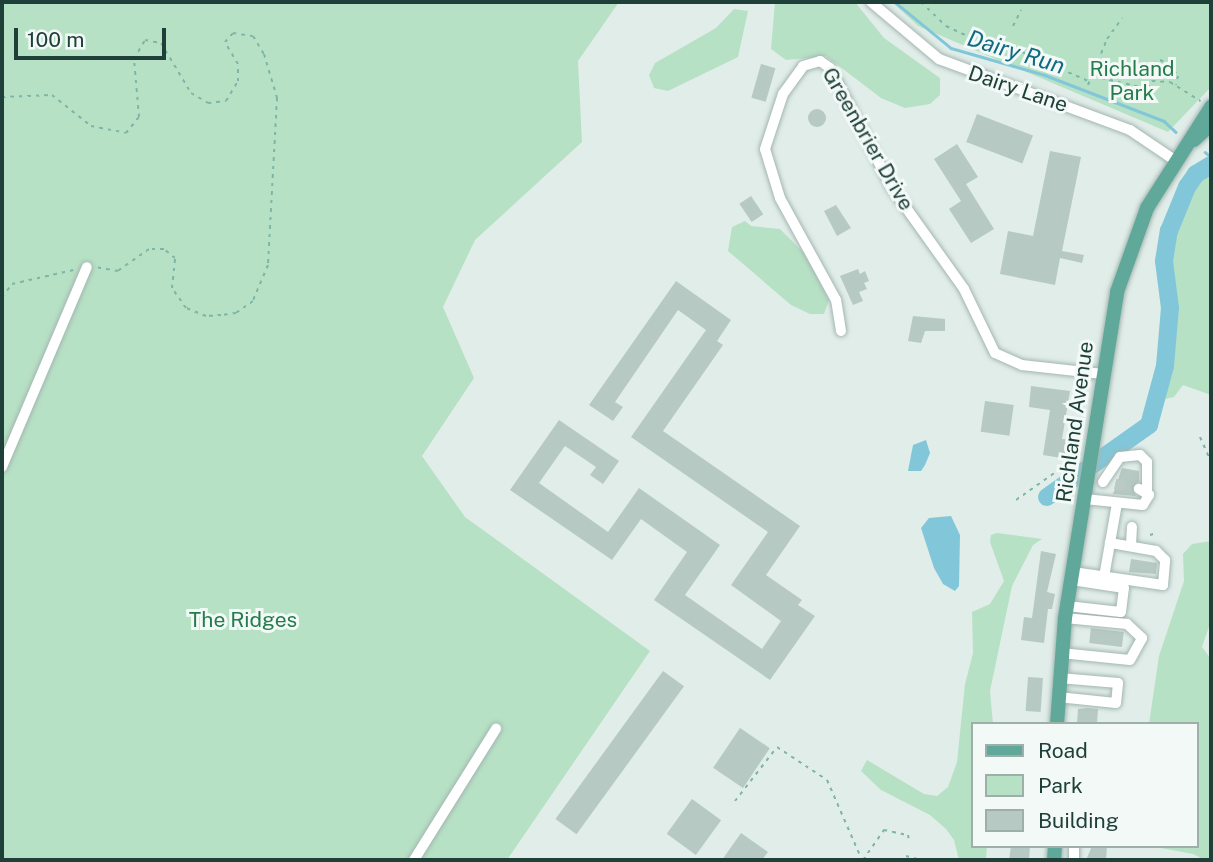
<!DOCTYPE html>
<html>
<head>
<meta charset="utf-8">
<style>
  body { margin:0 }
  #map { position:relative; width:1213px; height:862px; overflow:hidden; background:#e1ede9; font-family:"Public Sans",sans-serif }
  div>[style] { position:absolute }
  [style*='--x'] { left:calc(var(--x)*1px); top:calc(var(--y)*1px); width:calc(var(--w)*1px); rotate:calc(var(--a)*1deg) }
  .green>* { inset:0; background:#b7e1c5 }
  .water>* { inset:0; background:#82c7d9 }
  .stream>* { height:2.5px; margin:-1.25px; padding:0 1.25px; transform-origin:1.25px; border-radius:1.25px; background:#82c7d9 }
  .river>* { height:18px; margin:-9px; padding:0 9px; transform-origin:9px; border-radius:9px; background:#82c7d9 }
  .building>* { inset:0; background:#b6c9c2; transform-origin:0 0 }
  .round { border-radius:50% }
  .minor-tunnel>* { height:10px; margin-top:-5px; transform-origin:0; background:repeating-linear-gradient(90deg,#bacac6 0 10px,transparent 0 15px) }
  .path>* { height:2px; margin-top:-1px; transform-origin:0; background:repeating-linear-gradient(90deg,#7db5a7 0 3.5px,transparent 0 8.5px) }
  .roads { filter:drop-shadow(0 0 2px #a3b6b1) drop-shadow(0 0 2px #a3b6b1) }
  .minor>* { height:10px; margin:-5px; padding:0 5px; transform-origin:5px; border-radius:5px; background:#fff }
  .major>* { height:14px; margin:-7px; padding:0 7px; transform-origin:7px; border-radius:7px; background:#60a89a }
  span { translate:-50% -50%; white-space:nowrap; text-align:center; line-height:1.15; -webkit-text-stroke:6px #f2f9f6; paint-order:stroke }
  .park-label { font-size:21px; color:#247c4c }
  .street-label { font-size:21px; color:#1f4039 }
  .water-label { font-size:23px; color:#116a84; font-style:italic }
  .frame { position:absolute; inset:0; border:4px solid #1f4039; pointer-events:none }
  .legend { position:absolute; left:971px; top:722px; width:228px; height:126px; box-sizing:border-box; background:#f2f9f6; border:2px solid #9eafaa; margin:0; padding:9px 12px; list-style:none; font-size:21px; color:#1f4039 }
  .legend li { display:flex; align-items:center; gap:14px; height:35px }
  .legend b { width:35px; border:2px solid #9eafaa }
  .scale { position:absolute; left:14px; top:28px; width:152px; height:32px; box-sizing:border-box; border:4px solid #1f4039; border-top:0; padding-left:9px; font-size:21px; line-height:24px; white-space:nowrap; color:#1f4039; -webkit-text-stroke:5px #f2f9f6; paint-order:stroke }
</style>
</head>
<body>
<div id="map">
  <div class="green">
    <i style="clip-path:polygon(2px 2px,619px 2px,578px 61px,582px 142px,475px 240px,443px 307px,474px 378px,422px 456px,465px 517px,650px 651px,507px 860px,2px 860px)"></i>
    <i style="clip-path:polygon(775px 2px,855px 2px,884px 38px,940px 78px,940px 95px,930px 104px,905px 108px,881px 98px,826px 56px,786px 60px,771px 49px)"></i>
    <i style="clip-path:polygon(892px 2px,1211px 2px,1211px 87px,1168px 132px,918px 26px)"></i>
    <i style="clip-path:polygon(734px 9px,748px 11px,738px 57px,668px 91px,654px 88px,649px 75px,655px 63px,716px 28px)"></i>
    <i style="clip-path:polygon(1211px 165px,1211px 395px,1183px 385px,1174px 397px,1161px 400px,1150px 392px,1162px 369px,1169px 317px,1161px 266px,1163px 242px,1190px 175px)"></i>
    <i style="clip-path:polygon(745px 221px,751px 226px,780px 229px,806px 255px,829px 300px,824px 314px,810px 314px,791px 305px,728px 251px,732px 227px)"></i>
    <i style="clip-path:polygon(997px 533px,1042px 539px,1033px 545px,1012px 586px,990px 691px,993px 724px,973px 724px,973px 846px,987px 846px,986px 860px,959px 860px,954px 840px,946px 829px,930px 815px,881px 790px,861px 771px,867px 760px,924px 794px,937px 796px,948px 787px,957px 762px,965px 684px,973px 653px,972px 612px,990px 604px,1004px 581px,990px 542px,991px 535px)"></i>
    <i style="clip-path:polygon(1211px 541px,1211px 621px,1202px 647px,1211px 659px,1211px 860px,1205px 860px,1193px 854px,1150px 846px,1197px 846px,1197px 724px,1149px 724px,1159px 656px,1184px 581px,1183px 554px,1192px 544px)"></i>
  </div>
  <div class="water">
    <i style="clip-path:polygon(926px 440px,930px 453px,925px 465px,921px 471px,908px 471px,913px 445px)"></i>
    <i style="clip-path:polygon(951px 516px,960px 535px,959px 586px,955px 591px,943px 584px,934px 568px,921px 528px,929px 518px)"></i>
  </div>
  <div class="stream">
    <i style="--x:895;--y:2;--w:72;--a:39.4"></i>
    <i style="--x:951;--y:48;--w:98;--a:16"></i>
    <i style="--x:1045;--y:75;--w:128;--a:21.1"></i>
    <i style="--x:1164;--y:121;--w:16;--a:43"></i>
    <i style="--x:1205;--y:152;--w:8;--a:40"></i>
  </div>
  <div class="river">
    <i style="--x:1047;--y:497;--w:125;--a:-35.2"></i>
    <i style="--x:1149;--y:425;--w:61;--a:-74.8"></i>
    <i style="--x:1165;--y:366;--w:58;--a:-85.1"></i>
    <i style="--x:1170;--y:308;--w:47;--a:-97.3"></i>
    <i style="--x:1164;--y:261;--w:30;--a:-81"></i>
    <i style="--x:1169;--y:231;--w:48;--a:-67.8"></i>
    <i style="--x:1187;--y:187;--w:16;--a:-55"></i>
    <i style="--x:1196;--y:174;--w:17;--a:-31"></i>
  </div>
  <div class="building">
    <i style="left:761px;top:64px;width:15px;height:35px;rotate:16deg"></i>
    <i class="round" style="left:808px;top:109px;width:18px;height:18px"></i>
    <i style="left:977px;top:114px;width:60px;height:30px;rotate:21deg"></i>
    <i style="clip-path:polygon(957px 144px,978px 177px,966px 184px,994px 229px,971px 243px,949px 209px,961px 201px,934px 159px)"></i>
    <i style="clip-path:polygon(1050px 151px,1081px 157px,1062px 251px,1084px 255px,1082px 263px,1060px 258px,1055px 285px,1000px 274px,1008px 231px,1033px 236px)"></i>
    <i style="left:751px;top:196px;width:22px;height:14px;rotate:56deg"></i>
    <i style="clip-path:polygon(836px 205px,851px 228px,837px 236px,824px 211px)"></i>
    <i style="clip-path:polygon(858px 269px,860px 274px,865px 271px,869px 281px,864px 283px,867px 289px,859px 292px,863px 301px,853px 305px,840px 276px)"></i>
    <i style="clip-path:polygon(676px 281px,731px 320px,717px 341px,723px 345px,663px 431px,800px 526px,766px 575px,802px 600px,798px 605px,815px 616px,770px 680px,654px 600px,687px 552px,641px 519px,612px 560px,510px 490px,559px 420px,619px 461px,603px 484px,590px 475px,596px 467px,565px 446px,539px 483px,608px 532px,639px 488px,720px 545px,685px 595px,762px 649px,781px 621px,731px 585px,768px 532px,631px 437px,706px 330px,678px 310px,615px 402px,623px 407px,613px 421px,589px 405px)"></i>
    <i style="clip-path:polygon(913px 316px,945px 319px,945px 331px,925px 331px,921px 343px,908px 341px)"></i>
    <i style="clip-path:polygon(1031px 386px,1070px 391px,1062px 439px,1071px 440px,1068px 459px,1043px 455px,1050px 410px,1029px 407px)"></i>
    <i style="left:985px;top:401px;width:29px;height:31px;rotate:8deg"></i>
    <i style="clip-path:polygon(1122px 468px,1139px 471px,1139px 481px,1131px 488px,1136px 496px,1113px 494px)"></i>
    <i style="clip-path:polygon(1041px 551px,1056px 554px,1047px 592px,1055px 594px,1052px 609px,1048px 609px,1044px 643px,1021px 640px,1024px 617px,1032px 618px)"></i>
    <i style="clip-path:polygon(1131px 559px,1157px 563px,1156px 574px,1129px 572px)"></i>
    <i style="left:1091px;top:628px;width:33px;height:15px;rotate:7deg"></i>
    <i style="left:663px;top:671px;width:26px;height:183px;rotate:36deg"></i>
    <i style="left:1028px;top:677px;width:15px;height:34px;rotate:4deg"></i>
    <i style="clip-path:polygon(1087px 708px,1098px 709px,1097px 724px,1077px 724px,1078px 709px)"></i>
    <i style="left:740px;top:728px;width:36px;height:48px;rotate:34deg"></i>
    <i style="left:692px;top:799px;width:36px;height:43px;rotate:36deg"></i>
    <i style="clip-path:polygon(741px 833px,768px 852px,762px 860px,722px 860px)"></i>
    <i style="clip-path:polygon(1011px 846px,1030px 846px,1029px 860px,1009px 860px)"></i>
    <i style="clip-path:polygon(1092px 846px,1107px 846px,1106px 860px,1086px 860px)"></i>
  </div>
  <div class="minor-tunnel">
    <i style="--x:1115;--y:484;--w:25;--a:12"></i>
  </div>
  <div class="path">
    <i style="--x:921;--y:2;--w:35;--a:44"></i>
    <i style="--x:946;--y:26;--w:63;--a:25.3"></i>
    <i style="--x:1013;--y:26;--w:18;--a:-63"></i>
    <i style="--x:1006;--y:45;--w:90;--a:23.7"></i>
    <i style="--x:1153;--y:64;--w:8;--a:-30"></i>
    <i style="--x:1160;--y:60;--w:10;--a:24"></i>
    <i style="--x:1169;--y:64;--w:15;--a:53"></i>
    <i style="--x:1178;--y:76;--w:9;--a:103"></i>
    <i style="--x:1093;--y:76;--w:57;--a:13.1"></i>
    <i style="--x:1149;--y:89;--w:9;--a:-69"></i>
    <i style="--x:1152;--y:81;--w:18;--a:3"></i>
    <i style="--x:1170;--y:82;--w:36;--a:32"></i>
    <i style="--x:1088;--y:85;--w:50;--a:-67.6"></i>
    <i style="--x:1107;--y:39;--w:26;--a:-54"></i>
    <i style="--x:2;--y:97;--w:50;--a:-2.3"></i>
    <i style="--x:52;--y:95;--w:50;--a:38.5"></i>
    <i style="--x:91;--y:126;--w:36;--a:11"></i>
    <i style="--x:126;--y:133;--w:21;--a:-51"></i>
    <i style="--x:139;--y:117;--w:58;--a:-94.9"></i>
    <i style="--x:134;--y:59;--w:22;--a:-60"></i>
    <i style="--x:145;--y:40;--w:16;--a:11"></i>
    <i style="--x:161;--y:43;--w:58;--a:59"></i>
    <i style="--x:191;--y:93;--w:20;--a:30"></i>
    <i style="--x:208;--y:103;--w:18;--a:-6"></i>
    <i style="--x:226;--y:101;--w:23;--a:-59"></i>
    <i style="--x:238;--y:81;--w:17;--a:-90"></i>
    <i style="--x:238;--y:64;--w:26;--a:-121"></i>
    <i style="--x:225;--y:42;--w:12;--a:-48"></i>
    <i style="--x:233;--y:33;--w:20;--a:9"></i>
    <i style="--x:253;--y:36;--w:21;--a:59"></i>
    <i style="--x:264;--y:54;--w:46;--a:73.5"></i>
    <i style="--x:277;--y:98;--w:167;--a:93.1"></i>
    <i style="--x:268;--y:265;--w:39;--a:113"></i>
    <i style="--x:253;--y:301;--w:21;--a:145"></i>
    <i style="--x:236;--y:313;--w:15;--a:172"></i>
    <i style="--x:221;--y:315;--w:15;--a:176"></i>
    <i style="--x:206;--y:316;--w:22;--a:-158"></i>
    <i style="--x:186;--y:308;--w:24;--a:-125"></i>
    <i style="--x:172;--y:288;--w:30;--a:-84"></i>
    <i style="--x:175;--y:258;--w:14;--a:-141"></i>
    <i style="--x:164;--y:249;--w:15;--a:180"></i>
    <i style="--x:149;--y:249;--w:38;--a:145"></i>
    <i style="--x:118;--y:271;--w:22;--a:-170"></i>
    <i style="--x:2;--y:297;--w:16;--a:-52"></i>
    <i style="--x:12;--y:284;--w:63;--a:-12.9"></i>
    <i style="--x:1200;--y:437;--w:22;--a:66"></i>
    <i style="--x:1016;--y:500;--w:66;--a:-35.1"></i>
    <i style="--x:1150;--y:535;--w:7;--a:-16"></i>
    <i style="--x:735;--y:801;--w:68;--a:-52.1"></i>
    <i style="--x:777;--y:747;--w:60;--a:33.4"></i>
    <i style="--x:827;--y:780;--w:87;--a:66.4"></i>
    <i style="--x:906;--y:856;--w:16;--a:15"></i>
    <i style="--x:863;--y:860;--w:37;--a:-55"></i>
    <i style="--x:884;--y:830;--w:25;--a:12"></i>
    <i style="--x:908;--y:835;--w:5;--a:79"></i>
  </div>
  <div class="roads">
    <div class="minor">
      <i style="--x:871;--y:2;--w:89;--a:40"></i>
      <i style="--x:939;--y:59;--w:204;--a:20.4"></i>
      <i style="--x:1130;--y:130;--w:55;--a:34"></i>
      <i style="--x:841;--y:331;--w:31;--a:-99"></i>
      <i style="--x:836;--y:300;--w:116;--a:-118.8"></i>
      <i style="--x:780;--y:198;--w:51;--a:-107"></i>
      <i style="--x:765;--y:149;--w:58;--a:-71.9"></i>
      <i style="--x:783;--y:94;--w:34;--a:-54"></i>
      <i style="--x:803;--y:66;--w:18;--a:-16"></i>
      <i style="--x:820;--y:61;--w:12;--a:35"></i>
      <i style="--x:830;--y:68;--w:135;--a:62.7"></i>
      <i style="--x:892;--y:188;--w:124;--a:54.5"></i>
      <i style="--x:964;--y:289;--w:71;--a:64.2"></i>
      <i style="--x:995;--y:353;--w:30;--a:24"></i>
      <i style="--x:1022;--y:365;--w:81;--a:6.3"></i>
      <i style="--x:2;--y:467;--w:217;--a:-67"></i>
      <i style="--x:1103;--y:482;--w:30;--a:-56"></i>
      <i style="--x:1120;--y:457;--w:20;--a:-6"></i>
      <i style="--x:1140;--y:455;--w:10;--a:45"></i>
      <i style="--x:1147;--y:462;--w:30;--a:90"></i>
      <i style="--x:1085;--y:499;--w:58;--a:5.9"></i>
      <i style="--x:1143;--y:505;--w:12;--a:-59"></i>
      <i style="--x:1149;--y:495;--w:12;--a:-149"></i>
      <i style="--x:1110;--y:543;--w:40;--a:-80"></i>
      <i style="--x:1131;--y:545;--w:18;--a:-87"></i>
      <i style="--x:1073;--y:572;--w:91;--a:8.2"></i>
      <i style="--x:1163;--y:585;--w:25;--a:-85"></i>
      <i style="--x:1165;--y:560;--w:13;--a:-135"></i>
      <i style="--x:1156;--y:551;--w:47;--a:-170.1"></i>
      <i style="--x:1110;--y:543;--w:35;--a:100"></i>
      <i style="--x:1067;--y:606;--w:54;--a:6.3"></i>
      <i style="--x:1121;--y:612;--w:24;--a:-83"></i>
      <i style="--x:1124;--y:588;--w:53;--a:-171.3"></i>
      <i style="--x:1061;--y:653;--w:69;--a:5.8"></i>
      <i style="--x:1130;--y:660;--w:25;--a:-61"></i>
      <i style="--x:1142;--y:638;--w:21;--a:-137"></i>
      <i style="--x:1127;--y:624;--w:62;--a:-174.5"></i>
      <i style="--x:1058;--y:697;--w:58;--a:5.9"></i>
      <i style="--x:1116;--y:703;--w:20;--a:-84"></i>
      <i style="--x:1118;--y:683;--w:59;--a:-175.2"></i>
      <i style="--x:414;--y:860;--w:155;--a:-58"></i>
      <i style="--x:1074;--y:860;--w:14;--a:-90"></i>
    </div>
    <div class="major">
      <i style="--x:1194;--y:140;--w:23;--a:-43"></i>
      <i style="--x:1057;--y:724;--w:106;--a:-85.7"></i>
      <i style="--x:1065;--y:618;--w:330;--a:-80.9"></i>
      <i style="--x:1117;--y:292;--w:89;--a:-70.3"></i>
      <i style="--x:1147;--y:208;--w:120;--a:-57.6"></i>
      <i style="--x:1054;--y:860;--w:14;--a:-86"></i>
    </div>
  </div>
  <div class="park-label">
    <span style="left:1132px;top:81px">Richland<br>Park</span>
    <span style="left:243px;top:620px">The Ridges</span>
  </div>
  <div class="street-label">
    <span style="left:1018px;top:89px;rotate:19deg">Dairy Lane</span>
    <span style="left:868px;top:139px;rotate:60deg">Greenbrier Drive</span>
    <span style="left:1075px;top:422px;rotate:-82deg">Richland Avenue</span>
  </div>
  <div class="water-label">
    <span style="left:1016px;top:52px;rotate:17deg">Dairy Run</span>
  </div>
  <div class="frame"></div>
  <ul class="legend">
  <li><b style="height:9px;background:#60a89a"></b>Road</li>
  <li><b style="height:19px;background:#b7e1c5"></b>Park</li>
  <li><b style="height:19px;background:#b6c9c2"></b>Building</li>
  </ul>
  <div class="scale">100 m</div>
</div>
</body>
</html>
